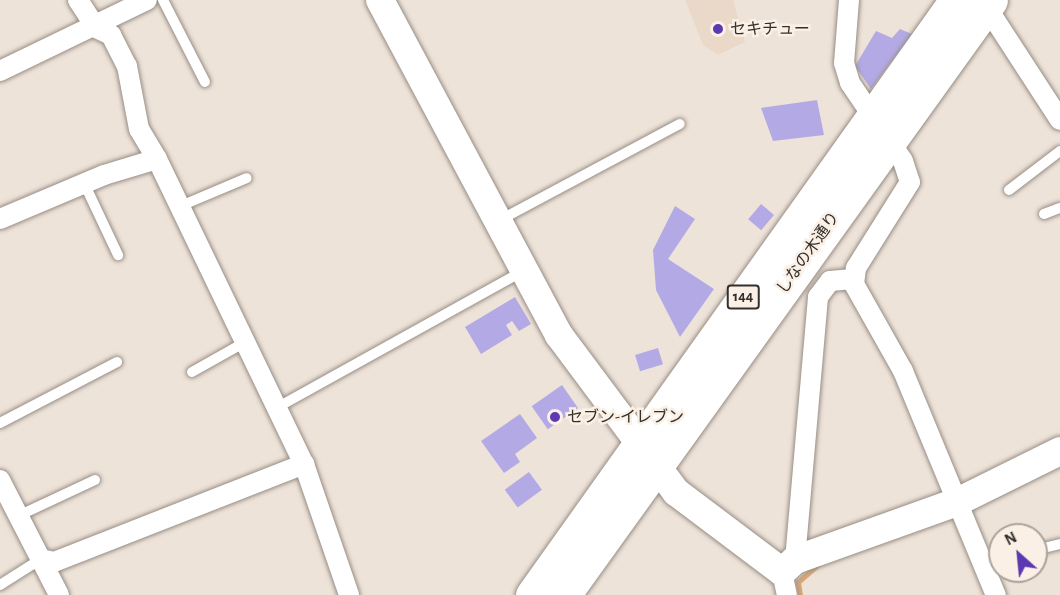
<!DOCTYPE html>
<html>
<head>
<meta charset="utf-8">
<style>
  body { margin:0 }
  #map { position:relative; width:1060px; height:595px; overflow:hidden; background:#eee3d9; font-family:"Alegreya Sans","Noto Sans JP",sans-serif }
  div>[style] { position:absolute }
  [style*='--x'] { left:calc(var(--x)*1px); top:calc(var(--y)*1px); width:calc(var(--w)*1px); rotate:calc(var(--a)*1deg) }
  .built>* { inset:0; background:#ead9c9 }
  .stream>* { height:5px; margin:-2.5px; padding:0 2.5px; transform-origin:2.5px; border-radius:2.5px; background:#d9a879 }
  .building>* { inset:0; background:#b3aae5; transform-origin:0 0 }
  .roads { filter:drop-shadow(0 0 2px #978d84) drop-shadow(0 0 2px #978d84) }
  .lane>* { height:10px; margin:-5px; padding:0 5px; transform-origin:5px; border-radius:5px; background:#fff }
  .street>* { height:20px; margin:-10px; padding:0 10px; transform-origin:10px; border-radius:10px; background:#fff }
  .secondary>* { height:28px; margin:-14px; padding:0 14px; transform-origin:14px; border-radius:14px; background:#fff }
  .highway>* { height:33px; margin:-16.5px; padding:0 16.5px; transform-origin:16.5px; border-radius:16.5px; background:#fff }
  .dots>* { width:16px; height:16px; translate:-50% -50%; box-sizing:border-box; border:3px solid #fbf0e6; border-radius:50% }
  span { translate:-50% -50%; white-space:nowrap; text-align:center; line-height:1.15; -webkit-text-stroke:5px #fbf0e6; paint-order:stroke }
  .shield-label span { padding:2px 4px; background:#fbf0e6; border:2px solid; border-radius:4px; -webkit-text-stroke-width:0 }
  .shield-label { font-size:15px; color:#332f2b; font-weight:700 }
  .poi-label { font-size:16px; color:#332f2b }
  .left { translate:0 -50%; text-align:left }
  .street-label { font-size:16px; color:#332f2b }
  .north { position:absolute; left:988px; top:523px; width:60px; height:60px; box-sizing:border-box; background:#fbf0e6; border:2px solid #aba39b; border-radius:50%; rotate:333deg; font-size:16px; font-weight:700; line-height:24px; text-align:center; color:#332f2b }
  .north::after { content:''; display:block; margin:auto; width:21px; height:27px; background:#5d39b1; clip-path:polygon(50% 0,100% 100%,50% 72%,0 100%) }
</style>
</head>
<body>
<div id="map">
  <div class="built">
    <i style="clip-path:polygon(685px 0,733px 0,745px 42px,718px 55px,703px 45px)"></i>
  </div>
  <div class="stream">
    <i style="--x:800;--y:595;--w:13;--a:-99"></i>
    <i style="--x:798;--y:582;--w:29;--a:-41"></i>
  </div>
  <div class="building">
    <i style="clip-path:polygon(900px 29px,912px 34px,871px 89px,855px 66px,876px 31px,892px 38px)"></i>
    <i style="clip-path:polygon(817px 100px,824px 135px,773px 141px,761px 108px)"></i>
    <i style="left:761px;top:204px;width:17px;height:20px;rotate:40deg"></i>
    <i style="clip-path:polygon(675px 206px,695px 219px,668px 259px,714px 289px,680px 337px,656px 290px,653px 250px)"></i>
    <i style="clip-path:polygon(515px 297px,531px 324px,519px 331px,512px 321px,506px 325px,512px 335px,481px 354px,465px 327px)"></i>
    <i style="left:658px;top:348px;width:17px;height:24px;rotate:73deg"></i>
    <i style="left:562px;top:385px;width:28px;height:37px;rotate:55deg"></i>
    <i style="clip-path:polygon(520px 414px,537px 438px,515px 454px,520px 462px,504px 473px,481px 441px)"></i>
    <i style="left:529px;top:472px;width:22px;height:30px;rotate:54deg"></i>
  </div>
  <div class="roads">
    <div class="lane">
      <i style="--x:163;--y:0;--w:92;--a:62.9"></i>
      <i style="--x:84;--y:183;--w:80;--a:64.7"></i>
      <i style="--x:1009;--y:190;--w:64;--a:-37.4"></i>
      <i style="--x:183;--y:205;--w:69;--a:-22.9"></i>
      <i style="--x:1044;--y:214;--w:17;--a:-21"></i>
      <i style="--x:498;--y:221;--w:206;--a:-28.1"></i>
      <i style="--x:192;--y:372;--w:63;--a:-29.4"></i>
      <i style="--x:278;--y:407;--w:279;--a:-29"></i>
      <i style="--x:0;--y:423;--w:132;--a:-27.5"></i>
      <i style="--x:18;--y:516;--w:85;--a:-25.1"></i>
      <i style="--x:1036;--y:550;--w:25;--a:-14"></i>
      <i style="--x:0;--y:585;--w:49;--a:-32.4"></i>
    </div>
    <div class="street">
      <i style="--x:78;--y:0;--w:33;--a:57"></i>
      <i style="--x:96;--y:28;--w:17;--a:25"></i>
      <i style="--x:111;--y:35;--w:35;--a:63"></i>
      <i style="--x:127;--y:66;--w:64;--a:79.2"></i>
      <i style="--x:139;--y:129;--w:35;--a:59"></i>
      <i style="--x:849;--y:0;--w:63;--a:94.5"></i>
      <i style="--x:844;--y:63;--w:21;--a:73"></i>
      <i style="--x:850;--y:83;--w:94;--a:55.8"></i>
      <i style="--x:903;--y:161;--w:22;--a:72"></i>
      <i style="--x:910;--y:182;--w:102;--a:122.1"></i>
      <i style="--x:856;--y:268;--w:16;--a:97"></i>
      <i style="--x:854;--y:284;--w:100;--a:60.6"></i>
      <i style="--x:903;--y:371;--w:243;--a:67.5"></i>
      <i style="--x:975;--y:5;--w:25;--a:37"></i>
      <i style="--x:995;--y:20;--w:119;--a:57"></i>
      <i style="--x:0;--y:71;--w:163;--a:-25.8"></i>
      <i style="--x:0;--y:219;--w:113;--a:-22.9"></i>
      <i style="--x:104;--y:175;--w:55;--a:-16.8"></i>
      <i style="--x:157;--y:159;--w:339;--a:64.3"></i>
      <i style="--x:304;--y:464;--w:139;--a:71"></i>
      <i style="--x:0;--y:480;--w:129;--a:62.8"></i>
      <i style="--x:41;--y:559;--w:13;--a:13"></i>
      <i style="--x:54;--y:562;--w:269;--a:-21.4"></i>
      <i style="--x:795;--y:560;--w:264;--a:-85"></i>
      <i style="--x:818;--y:297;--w:20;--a:-53"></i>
      <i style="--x:830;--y:281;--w:23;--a:-5"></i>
      <i style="--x:782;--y:572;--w:24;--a:78"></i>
    </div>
    <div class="secondary">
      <i style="--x:380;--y:0;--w:380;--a:61.9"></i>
      <i style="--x:559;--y:335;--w:196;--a:53.3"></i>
      <i style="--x:676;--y:492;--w:133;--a:37"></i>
      <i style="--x:782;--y:572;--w:18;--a:-43"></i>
      <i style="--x:795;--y:560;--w:172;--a:-19.7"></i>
      <i style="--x:957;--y:502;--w:115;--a:-26.3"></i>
    </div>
    <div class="highway">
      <i style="--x:532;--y:595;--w:731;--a:-54.53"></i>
      <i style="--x:564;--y:595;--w:732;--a:-54.33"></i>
    </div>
  </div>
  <div class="dots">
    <i style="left:718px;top:29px;background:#5d39b1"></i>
    <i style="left:555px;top:417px;background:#5d39b1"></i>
  </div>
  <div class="shield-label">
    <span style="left:743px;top:297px">144</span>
  </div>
  <div class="poi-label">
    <span class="left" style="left:730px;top:29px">セキチュー</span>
    <span class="left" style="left:567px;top:417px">セブン-イレブン</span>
  </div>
  <div class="street-label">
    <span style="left:808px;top:253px;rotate:-55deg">しなの木通り</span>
  </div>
  <div class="north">N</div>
</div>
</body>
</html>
